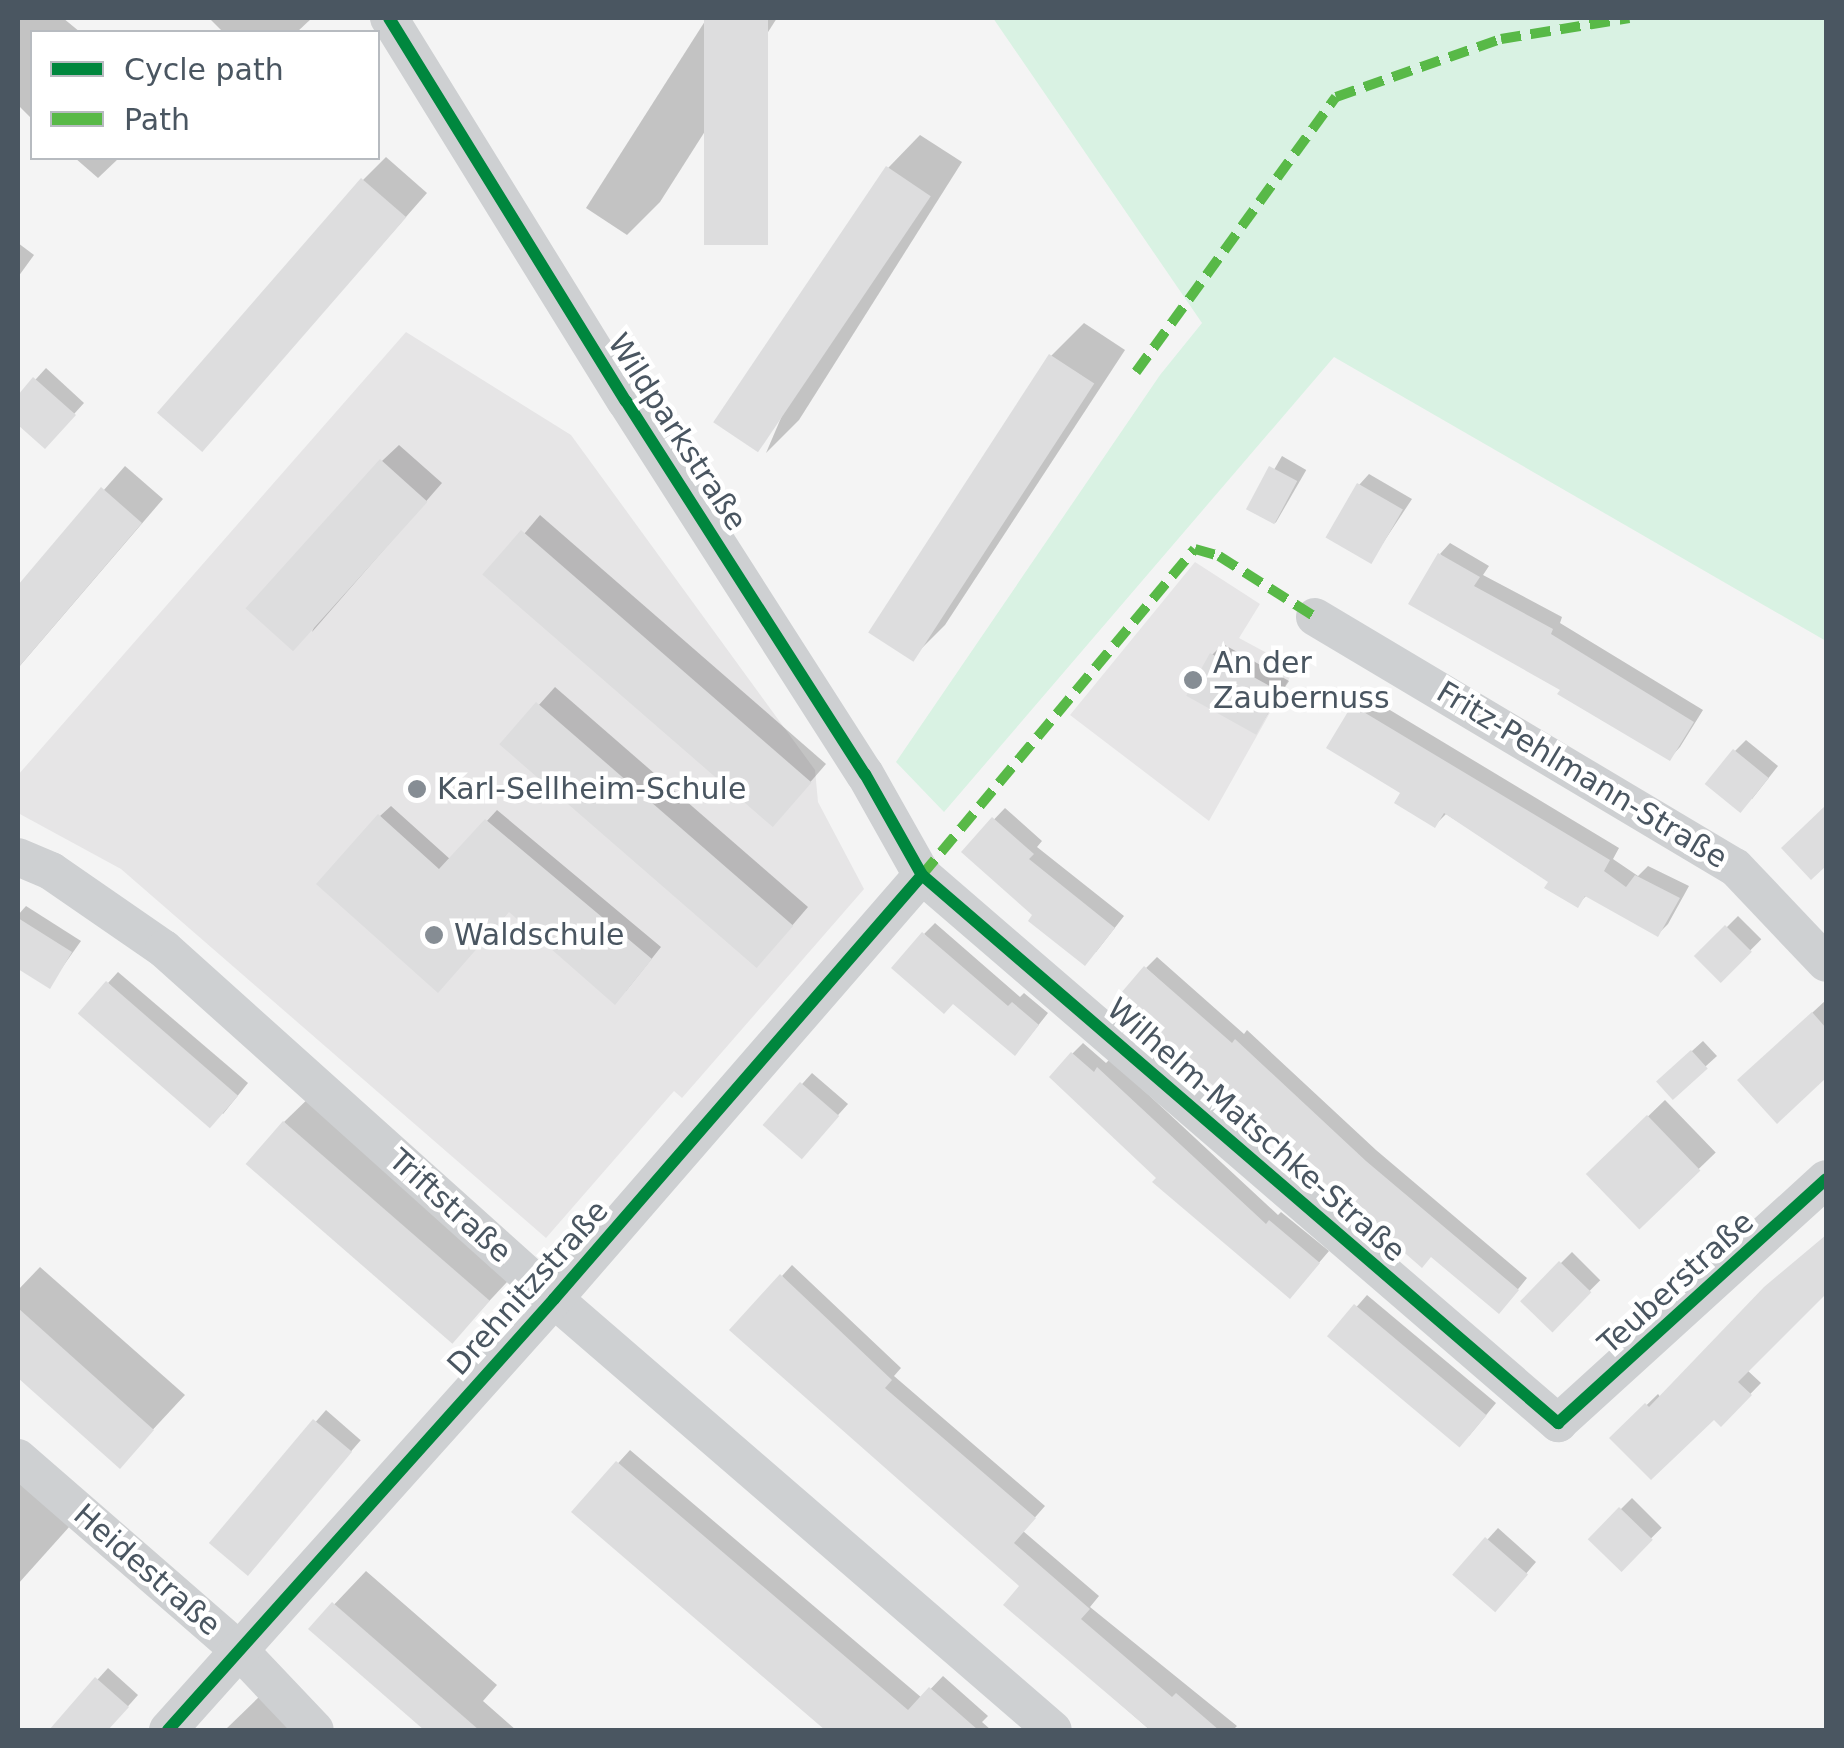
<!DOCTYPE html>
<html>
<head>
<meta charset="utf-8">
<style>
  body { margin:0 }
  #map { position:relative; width:1844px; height:1748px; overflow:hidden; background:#f4f4f4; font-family:"DejaVu Sans",sans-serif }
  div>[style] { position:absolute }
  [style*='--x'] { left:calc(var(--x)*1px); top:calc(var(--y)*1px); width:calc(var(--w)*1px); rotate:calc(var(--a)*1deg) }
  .education>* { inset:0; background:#e6e5e6 }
  .green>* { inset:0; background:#d9f2e3 }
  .shadow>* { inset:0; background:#0003; transform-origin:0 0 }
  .building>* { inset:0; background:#ddddde; transform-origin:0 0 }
  .minor>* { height:38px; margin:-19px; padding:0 19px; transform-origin:19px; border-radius:19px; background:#ced0d2 }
  .quiet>* { height:10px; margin-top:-5px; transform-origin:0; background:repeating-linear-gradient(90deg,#58b947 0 20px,transparent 0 30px) }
  .cycleway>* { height:12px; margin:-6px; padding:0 6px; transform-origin:6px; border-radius:6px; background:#00873e }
  .dots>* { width:28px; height:28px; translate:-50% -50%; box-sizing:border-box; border:5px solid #fff; border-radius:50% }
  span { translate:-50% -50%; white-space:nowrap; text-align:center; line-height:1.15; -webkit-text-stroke:9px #fff; paint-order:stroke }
  .street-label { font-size:30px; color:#4a5661 }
  .poi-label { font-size:30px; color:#4a5661 }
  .left { translate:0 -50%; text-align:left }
  .frame { position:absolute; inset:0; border:20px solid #4a5661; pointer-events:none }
  .legend { position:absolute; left:30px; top:30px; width:350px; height:130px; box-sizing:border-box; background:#fff; border:2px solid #b7bbc0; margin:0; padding:12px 18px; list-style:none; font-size:30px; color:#4a5661 }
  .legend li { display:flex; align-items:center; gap:20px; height:50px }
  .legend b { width:50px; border:2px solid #b7bbc0 }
</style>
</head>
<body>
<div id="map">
  <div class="education">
    <i style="clip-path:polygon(406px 332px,571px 435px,815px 770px,818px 802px,864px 889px,682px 1098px,674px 1091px,546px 1238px,121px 869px,18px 813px,18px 775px)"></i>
    <i style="clip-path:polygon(1195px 562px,1260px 604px,1239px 638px,1295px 668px,1209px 821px,1070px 715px)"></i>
  </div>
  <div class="green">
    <i style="clip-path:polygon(993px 18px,1826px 18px,1826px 641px,1334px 357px,944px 812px,896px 762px,1160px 375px,1202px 323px)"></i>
  </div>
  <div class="shadow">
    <i style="clip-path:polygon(18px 18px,63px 18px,80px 32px,32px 32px,32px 119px,18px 105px)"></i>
    <i style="clip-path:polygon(209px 18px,312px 18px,297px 32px,223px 32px)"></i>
    <i style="clip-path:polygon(707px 18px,777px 18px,660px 202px,627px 235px,586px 208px)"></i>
    <i style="clip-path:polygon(920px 135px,962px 162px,799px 420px,766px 453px,888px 168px)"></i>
    <i style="clip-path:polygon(386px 157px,427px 193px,202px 449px,363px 180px)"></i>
    <i style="clip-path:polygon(75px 158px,119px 158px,98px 178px)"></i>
    <i style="clip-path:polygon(18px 243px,34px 255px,18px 277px)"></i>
    <i style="clip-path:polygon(1084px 323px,1125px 350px,945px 625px,912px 658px,1051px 356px)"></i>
    <i style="clip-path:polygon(46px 368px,84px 403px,45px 446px,18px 422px,18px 399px)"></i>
    <i style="clip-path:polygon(399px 445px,442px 483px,312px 632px,382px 461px)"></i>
    <i style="left:1282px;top:456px;width:28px;height:61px;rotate:30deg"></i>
    <i style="clip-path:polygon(125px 466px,163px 499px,18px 668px,18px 588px)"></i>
    <i style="clip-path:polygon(1369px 474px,1412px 499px,1371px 561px,1359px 485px)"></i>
    <i style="clip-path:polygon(540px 515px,826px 764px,787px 809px,488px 577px)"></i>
    <i style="clip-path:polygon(1450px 543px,1489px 566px,1483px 575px,1562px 617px,1560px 623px,1703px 710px,1680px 747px,1670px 758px,1563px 689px,1440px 554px)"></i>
    <i style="clip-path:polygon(1223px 644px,1289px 681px,1256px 732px,1212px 655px)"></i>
    <i style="clip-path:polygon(555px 687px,808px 907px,772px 949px,503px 745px)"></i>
    <i style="clip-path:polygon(1365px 695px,1619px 848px,1613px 859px,1638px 876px,1648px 866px,1689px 886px,1668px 924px,1658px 934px,1587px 895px,1577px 905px,1551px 881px,1446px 814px,1435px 825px,1403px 792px,1330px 747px)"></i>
    <i style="clip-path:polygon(1746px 740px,1778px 766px,1752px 799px,1735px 751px)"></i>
    <i style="clip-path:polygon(391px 806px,451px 860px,497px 810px,661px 947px,626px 991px,510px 910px,449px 979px,380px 816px)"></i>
    <i style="clip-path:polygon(1005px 808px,1042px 841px,1037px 847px,1124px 916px,1096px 952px,1036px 915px,964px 851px)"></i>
    <i style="clip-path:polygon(26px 906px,81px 941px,49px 986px,18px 966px,18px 915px)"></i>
    <i style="left:1738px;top:916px;width:33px;height:57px;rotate:45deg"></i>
    <i style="clip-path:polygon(935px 923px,1020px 997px,1024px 993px,1048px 1013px,1025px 1042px,924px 934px)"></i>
    <i style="clip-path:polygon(1157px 957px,1244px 1034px,1247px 1030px,1376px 1150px,1527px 1278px,1510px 1299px,1146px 968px)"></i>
    <i style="clip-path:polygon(118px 972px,248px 1083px,223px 1114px,108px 983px)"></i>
    <i style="clip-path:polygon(1826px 1000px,1826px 1075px,1777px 1120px,1757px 1064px)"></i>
    <i style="clip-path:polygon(1703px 1041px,1717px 1056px,1673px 1096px,1670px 1071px)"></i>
    <i style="clip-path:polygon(1083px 1043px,1106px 1063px,1110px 1059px,1278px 1215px,1281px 1212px,1329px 1251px,1300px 1285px,1072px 1054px)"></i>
    <i style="clip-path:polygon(812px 1073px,848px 1104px,812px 1144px,766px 1124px)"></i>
    <i style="clip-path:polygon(317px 1090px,521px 1267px,452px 1341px,284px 1122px)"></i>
    <i style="left:1665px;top:1100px;width:73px;height:107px;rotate:46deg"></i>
    <i style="clip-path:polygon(1826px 1236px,1826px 1293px,1747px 1370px,1761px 1383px,1721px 1424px,1714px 1417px,1613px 1438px,1658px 1394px,1661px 1398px,1778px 1277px)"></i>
    <i style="left:1572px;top:1252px;width:40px;height:69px;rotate:45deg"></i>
    <i style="clip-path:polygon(792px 1265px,901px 1368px,894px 1376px,1045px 1506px,1023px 1531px,1099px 1596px,1090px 1607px,1237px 1726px,1233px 1730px,1150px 1730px,1007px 1605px,1023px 1586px,782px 1276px)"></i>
    <i style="clip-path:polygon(40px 1267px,185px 1395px,120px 1465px,18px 1375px,18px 1290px)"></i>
    <i style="clip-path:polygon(1367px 1295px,1496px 1403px,1469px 1436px,1331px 1336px)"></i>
    <i style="left:326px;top:1410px;width:46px;height:175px;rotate:41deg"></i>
    <i style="clip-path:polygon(630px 1450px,922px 1698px,943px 1676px,988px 1716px,982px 1722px,991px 1730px,861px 1730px,856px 1726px,852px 1730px,829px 1730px,574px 1512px)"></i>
    <i style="clip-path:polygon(18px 1481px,70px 1526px,18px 1584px)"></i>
    <i style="left:1632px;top:1498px;width:42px;height:57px;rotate:45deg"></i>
    <i style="clip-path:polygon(1498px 1528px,1536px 1562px,1505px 1598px,1456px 1574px)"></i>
    <i style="clip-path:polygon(366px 1571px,497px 1685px,483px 1701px,516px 1730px,427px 1730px,311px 1629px)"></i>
    <i style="clip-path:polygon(108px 1668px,138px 1695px,107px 1730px,52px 1730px)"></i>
    <i style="clip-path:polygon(260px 1696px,300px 1730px,225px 1730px)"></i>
  </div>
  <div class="building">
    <i style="left:704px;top:18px;width:64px;height:227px"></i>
    <i style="left:886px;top:166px;width:54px;height:309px;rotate:34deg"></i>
    <i style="left:361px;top:178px;width:60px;height:311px;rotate:41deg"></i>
    <i style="left:1049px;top:354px;width:54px;height:332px;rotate:33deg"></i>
    <i style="clip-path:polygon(33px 377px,76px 415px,45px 449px,18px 425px,18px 395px)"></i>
    <i style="left:380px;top:459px;width:64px;height:201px;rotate:42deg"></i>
    <i style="left:1269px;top:466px;width:32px;height:49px;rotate:28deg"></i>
    <i style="left:1357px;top:483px;width:53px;height:63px;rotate:30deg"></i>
    <i style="clip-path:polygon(101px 487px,142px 523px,18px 668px,18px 585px)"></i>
    <i style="left:521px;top:530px;width:385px;height:59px;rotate:41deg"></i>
    <i style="clip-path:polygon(1438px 553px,1480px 577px,1474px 586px,1553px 629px,1551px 634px,1694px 722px,1670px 761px,1557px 694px,1560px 690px,1408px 604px)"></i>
    <i style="left:1210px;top:653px;width:80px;height:49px;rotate:29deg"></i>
    <i style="left:536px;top:702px;width:341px;height:56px;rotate:41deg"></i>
    <i style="clip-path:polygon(1352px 705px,1610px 860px,1604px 871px,1626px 887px,1635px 875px,1680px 898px,1658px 937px,1585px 896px,1578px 908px,1544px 888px,1548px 882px,1444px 813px,1435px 828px,1394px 803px,1400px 793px,1326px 748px)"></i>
    <i style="left:1733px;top:749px;width:46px;height:45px;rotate:39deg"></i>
    <i style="clip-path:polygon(1826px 805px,1826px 866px,1811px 880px,1781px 848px)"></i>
    <i style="clip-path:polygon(378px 814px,439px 869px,485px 819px,652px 959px,615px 1005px,509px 912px,438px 993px,316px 884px)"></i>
    <i style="clip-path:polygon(992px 817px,1034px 854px,1029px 859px,1115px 928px,1085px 966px,1028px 921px,1032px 915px,961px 852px)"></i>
    <i style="clip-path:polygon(18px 918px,72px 952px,50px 989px,18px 969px)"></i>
    <i style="left:1725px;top:925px;width:38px;height:44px;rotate:45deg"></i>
    <i style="clip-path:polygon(922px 932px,1008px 1006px,1012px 1002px,1039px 1025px,1015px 1056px,953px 1004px,944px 1014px,891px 968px)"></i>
    <i style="clip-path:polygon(1144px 966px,1232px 1043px,1235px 1039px,1366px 1161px,1519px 1290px,1499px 1314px,1431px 1257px,1422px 1268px,1115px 1000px)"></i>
    <i style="left:106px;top:981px;width:175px;height:43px;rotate:41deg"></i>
    <i style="clip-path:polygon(1812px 1012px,1826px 1028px,1826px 1078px,1777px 1124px,1737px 1080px)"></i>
    <i style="left:1691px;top:1050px;width:25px;height:47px;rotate:48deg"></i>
    <i style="clip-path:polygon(1071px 1052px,1094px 1072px,1097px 1067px,1266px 1224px,1269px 1220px,1320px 1263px,1290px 1299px,1152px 1182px,1156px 1178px,1049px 1077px)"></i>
    <i style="left:800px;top:1082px;width:52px;height:57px;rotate:41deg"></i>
    <i style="left:1647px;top:1115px;width:77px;height:85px;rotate:46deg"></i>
    <i style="left:283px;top:1121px;width:274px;height:57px;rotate:41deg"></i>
    <i style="clip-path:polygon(1826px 1235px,1826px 1294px,1738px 1382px,1752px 1395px,1721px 1427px,1714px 1420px,1651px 1480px,1609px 1438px,1645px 1403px,1649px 1407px,1764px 1287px)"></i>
    <i style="left:1559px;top:1261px;width:45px;height:56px;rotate:44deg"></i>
    <i style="clip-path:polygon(780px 1274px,892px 1380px,885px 1388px,1036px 1518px,1014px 1543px,1090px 1609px,1081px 1619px,1172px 1697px,1176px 1693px,1219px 1730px,1150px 1730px,1003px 1605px,1019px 1586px,729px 1330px)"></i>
    <i style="left:1354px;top:1304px;width:173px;height:42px;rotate:40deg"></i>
    <i style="clip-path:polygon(18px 1308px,154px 1430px,120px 1469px,18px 1378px)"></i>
    <i style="left:313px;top:1419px;width:51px;height:162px;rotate:40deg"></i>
    <i style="clip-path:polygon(616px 1461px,908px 1710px,929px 1687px,978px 1730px,825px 1730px,571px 1512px)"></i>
    <i style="left:1619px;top:1507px;width:47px;height:45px;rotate:44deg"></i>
    <i style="left:1485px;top:1537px;width:57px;height:50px;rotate:41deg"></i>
    <i style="clip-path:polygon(332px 1602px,479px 1730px,424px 1730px,308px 1629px)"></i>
    <i style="clip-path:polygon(95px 1677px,129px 1707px,108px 1730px,49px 1730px)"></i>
  </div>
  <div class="minor">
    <i style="--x:389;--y:18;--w:450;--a:58.3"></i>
    <i style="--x:626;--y:401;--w:443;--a:57.4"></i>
    <i style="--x:865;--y:774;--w:116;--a:60.6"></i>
    <i style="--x:922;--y:875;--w:840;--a:40.75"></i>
    <i style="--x:1558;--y:1423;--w:362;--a:-42.3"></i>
    <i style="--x:1315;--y:617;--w:489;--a:30.8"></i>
    <i style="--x:1735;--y:867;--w:132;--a:46.5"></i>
    <i style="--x:18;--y:857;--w:36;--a:23"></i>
    <i style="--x:51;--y:871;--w:137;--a:34.6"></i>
    <i style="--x:164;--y:949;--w:524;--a:41.91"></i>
    <i style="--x:554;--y:1299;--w:659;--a:40.82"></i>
    <i style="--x:18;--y:1458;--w:293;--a:41"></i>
    <i style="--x:239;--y:1650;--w:110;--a:46.5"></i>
    <i style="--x:168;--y:1730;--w:579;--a:-48.15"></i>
    <i style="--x:554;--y:1299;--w:561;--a:-49.04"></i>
  </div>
  <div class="quiet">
    <i style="--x:1136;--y:372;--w:340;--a:-54"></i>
    <i style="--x:1336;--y:97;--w:175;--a:-19.4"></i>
    <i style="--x:1501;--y:39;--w:130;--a:-9.3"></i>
    <i style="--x:922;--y:875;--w:425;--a:-50.1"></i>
    <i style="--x:1195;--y:549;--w:25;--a:16"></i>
    <i style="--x:1219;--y:556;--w:114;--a:32.4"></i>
  </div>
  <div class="cycleway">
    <i style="--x:389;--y:18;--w:450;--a:58.3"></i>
    <i style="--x:626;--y:401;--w:443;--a:57.4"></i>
    <i style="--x:865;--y:774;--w:116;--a:60.6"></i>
    <i style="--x:922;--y:875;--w:840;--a:40.75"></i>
    <i style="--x:1558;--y:1423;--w:362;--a:-42.3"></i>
    <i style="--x:168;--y:1730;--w:579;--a:-48.15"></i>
    <i style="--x:554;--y:1299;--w:561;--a:-49.04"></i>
  </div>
  <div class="dots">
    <i style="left:1193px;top:680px;background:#868d94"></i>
    <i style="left:417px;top:789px;background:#868d94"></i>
    <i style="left:434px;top:935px;background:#868d94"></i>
  </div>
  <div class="street-label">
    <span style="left:677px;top:432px;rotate:57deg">Wildparkstraße</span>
    <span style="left:1582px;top:775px;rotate:31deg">Fritz-Pehlmann-Straße</span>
    <span style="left:1256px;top:1130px;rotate:41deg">Wilhelm-Matschke-Straße</span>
    <span style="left:450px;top:1206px;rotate:42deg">Triftstraße</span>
    <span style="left:1676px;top:1283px;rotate:-42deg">Teuberstraße</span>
    <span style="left:528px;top:1288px;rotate:-48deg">Drehnitzstraße</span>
    <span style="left:147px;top:1570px;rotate:41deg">Heidestraße</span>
  </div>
  <div class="poi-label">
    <span class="left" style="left:1213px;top:680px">An der<br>Zaubernuss</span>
    <span class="left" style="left:437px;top:789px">Karl-Sellheim-Schule</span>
    <span class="left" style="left:454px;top:935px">Waldschule</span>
  </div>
  <div class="frame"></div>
  <ul class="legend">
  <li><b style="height:12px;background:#00873e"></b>Cycle path</li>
  <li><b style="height:12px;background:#58b947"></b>Path</li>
  </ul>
</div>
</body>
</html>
